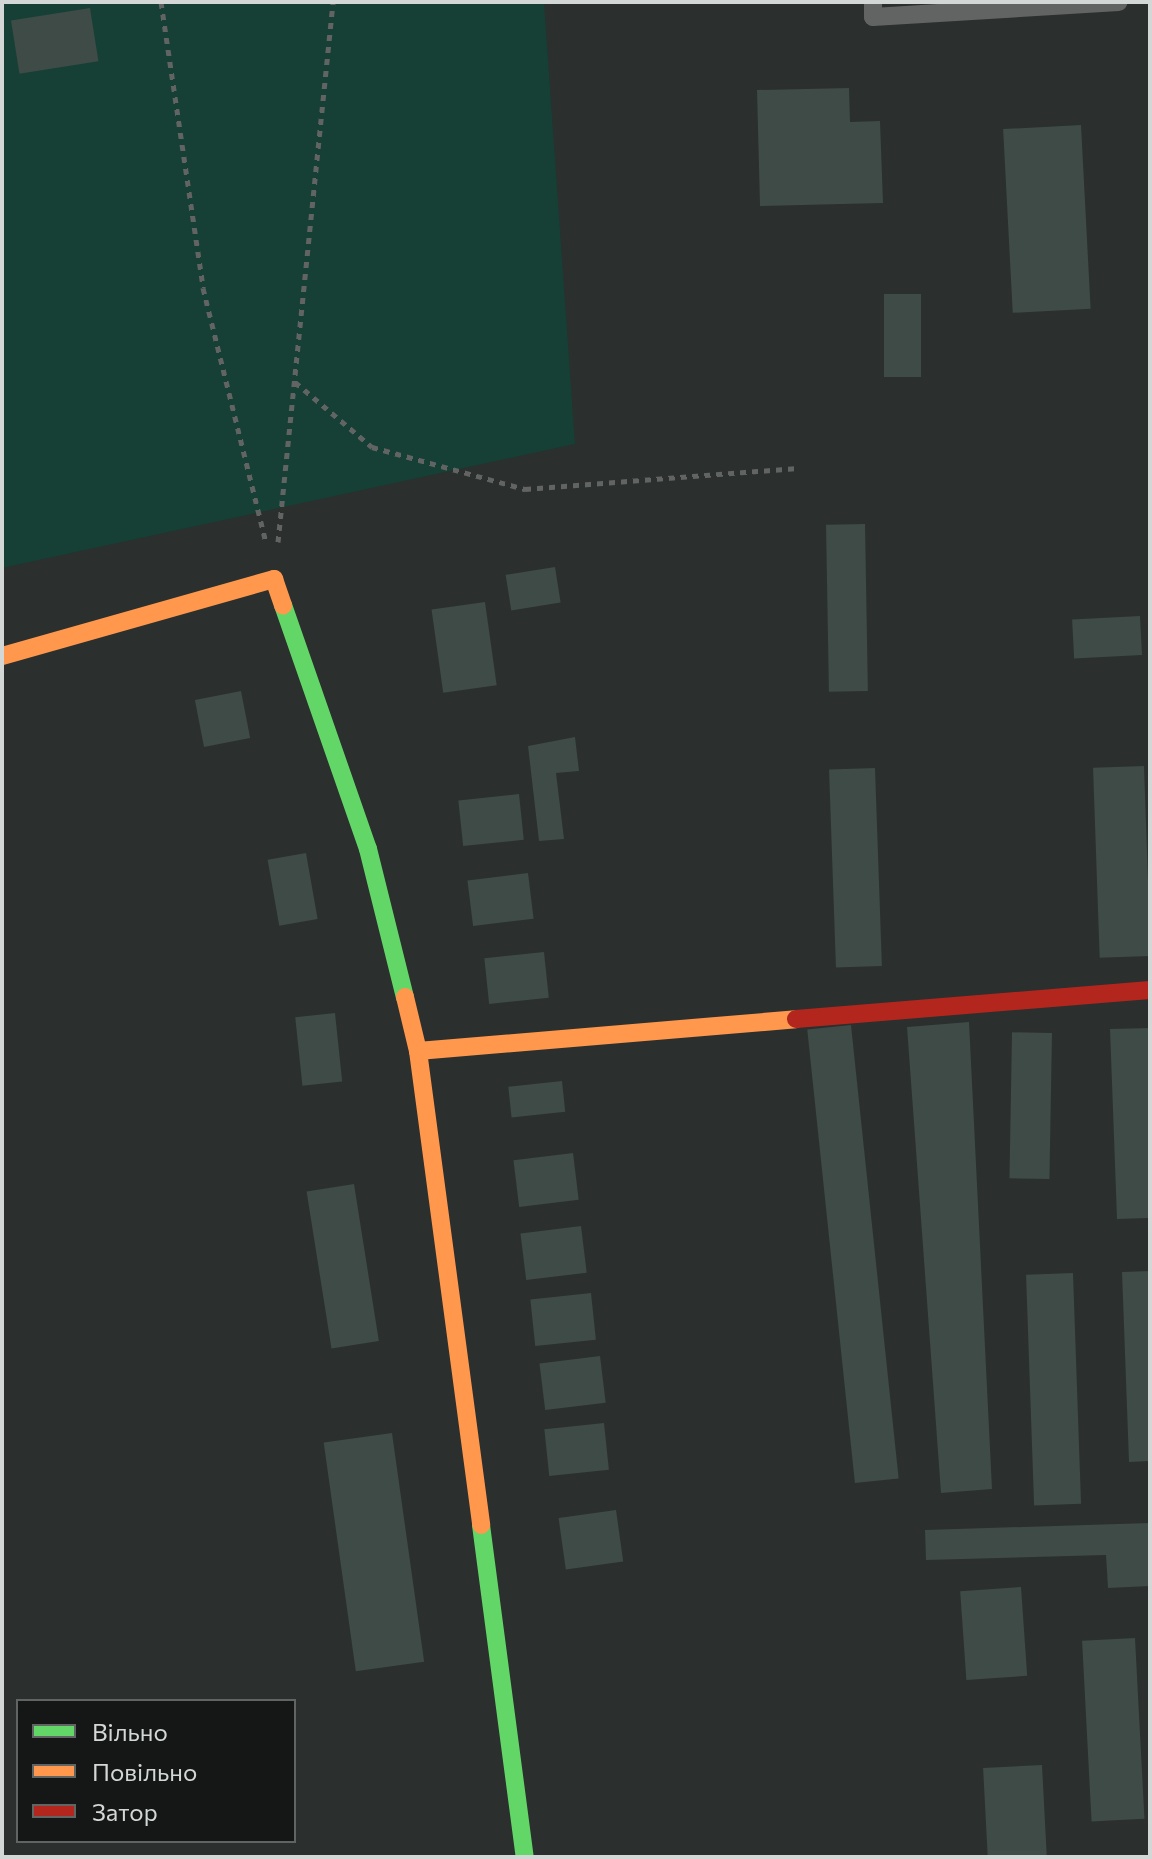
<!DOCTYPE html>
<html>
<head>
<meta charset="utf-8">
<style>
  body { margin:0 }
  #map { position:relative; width:1152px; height:1859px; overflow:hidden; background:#2b2f2d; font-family:Commissioner,sans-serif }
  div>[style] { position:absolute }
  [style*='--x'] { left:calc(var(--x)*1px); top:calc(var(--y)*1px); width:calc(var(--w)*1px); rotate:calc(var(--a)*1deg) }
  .green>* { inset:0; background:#163f35 }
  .building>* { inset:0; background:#3e4b47; transform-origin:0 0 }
  .path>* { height:5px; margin-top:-2.5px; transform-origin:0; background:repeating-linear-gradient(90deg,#616463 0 6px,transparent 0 12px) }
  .lane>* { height:18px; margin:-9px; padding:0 9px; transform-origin:9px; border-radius:9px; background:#626463 }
  .fast>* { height:18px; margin:-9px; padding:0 9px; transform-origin:9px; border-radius:9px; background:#63d668 }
  .slow>* { height:18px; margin:-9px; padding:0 9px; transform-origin:9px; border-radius:9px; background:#ff974d }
  .jam>* { height:18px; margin:-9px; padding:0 9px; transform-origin:9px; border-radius:9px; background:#b3261e }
  span { translate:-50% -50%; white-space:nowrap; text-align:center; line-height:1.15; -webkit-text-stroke:8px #141716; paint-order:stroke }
  .frame { position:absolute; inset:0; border:4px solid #d3d7d5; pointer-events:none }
  .legend { position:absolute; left:16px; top:1699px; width:280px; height:144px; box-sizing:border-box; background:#141716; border:2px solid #606462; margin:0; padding:10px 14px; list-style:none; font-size:24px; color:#d3d7d5 }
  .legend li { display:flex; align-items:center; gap:16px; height:40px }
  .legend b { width:40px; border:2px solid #606462 }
</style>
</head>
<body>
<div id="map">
  <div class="green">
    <i style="clip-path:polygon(2px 2px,544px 2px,575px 444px,2px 568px)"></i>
  </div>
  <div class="building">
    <i style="left:90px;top:8px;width:54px;height:80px;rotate:81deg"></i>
    <i style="clip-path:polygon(849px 88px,850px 122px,880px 121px,883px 203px,760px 206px,757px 90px)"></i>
    <i style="left:1081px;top:125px;width:184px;height:78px;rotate:87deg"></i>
    <i style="left:884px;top:294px;width:37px;height:83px"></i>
    <i style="left:865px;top:524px;width:167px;height:39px;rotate:89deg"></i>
    <i style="left:555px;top:567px;width:36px;height:50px;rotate:81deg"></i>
    <i style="left:485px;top:602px;width:84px;height:54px;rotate:82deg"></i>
    <i style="left:1140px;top:616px;width:39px;height:68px;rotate:87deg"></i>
    <i style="left:241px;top:691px;width:48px;height:47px;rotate:79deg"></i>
    <i style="clip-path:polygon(575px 737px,579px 771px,556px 773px,564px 839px,539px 841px,528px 746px)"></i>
    <i style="left:1144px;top:766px;width:190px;height:51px;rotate:88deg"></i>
    <i style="left:875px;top:768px;width:198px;height:46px;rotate:88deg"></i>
    <i style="left:519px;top:794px;width:46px;height:61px;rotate:84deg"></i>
    <i style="left:306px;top:853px;width:67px;height:39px;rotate:80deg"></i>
    <i style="left:528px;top:873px;width:46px;height:61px;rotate:83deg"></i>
    <i style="left:544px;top:952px;width:46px;height:60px;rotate:84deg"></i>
    <i style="left:335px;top:1013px;width:69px;height:40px;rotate:84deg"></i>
    <i style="clip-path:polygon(969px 1022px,992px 1489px,941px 1493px,907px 1027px)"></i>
    <i style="left:851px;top:1025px;width:456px;height:44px;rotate:84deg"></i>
    <i style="clip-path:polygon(1150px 1028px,1150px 1218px,1117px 1219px,1110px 1029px)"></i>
    <i style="left:1052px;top:1033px;width:146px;height:40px;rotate:91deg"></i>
    <i style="left:562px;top:1081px;width:31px;height:54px;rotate:84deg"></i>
    <i style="left:573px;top:1153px;width:47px;height:60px;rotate:83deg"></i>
    <i style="left:354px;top:1184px;width:159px;height:48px;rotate:81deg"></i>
    <i style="left:581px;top:1226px;width:47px;height:61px;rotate:83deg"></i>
    <i style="clip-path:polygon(1150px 1271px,1150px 1461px,1129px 1462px,1122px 1272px)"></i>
    <i style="left:1073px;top:1273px;width:231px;height:47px;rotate:88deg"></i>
    <i style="left:591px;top:1293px;width:47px;height:61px;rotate:84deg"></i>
    <i style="left:600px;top:1356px;width:47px;height:61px;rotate:83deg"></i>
    <i style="left:604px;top:1423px;width:47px;height:60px;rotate:84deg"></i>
    <i style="left:392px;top:1433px;width:231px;height:69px;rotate:82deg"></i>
    <i style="left:616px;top:1510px;width:52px;height:58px;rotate:82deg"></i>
    <i style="clip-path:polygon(1150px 1523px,1150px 1586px,1108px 1588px,1106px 1555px,926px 1560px,925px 1530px)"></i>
    <i style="left:1021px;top:1587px;width:89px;height:61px;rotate:86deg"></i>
    <i style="left:1135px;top:1638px;width:181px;height:53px;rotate:87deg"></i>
    <i style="left:1042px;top:1765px;width:92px;height:59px;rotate:87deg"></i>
  </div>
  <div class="path">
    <i style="--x:161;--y:2;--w:289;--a:81.6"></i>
    <i style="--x:203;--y:288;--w:263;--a:76.1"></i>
    <i style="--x:295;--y:382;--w:101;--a:40.2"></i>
    <i style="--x:372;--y:447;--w:159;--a:15.4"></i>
    <i style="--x:525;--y:489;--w:274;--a:-4.4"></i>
    <i style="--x:278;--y:542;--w:543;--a:-84.18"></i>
  </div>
  <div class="lane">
    <i style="--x:873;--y:2;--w:15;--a:90"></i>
    <i style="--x:873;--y:17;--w:246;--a:-3.5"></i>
  </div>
  <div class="fast">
    <i style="--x:283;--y:605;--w:258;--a:70.8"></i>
    <i style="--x:368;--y:849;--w:153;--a:76"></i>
    <i style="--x:481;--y:1525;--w:335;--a:82.5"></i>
  </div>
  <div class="slow">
    <i style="--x:2;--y:656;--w:283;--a:-15.8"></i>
    <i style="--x:274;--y:579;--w:28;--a:71"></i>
    <i style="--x:405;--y:997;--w:56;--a:76.5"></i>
    <i style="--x:418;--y:1051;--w:478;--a:82.4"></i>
    <i style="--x:418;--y:1051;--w:379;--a:-4.8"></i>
  </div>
  <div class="jam">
    <i style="--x:796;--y:1019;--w:355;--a:-4.7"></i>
  </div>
  <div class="frame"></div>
  <ul class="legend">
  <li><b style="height:10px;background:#63d668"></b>Вільно</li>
  <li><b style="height:10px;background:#ff974d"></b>Повільно</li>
  <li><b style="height:10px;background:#b3261e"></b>Затор</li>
  </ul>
</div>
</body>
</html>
